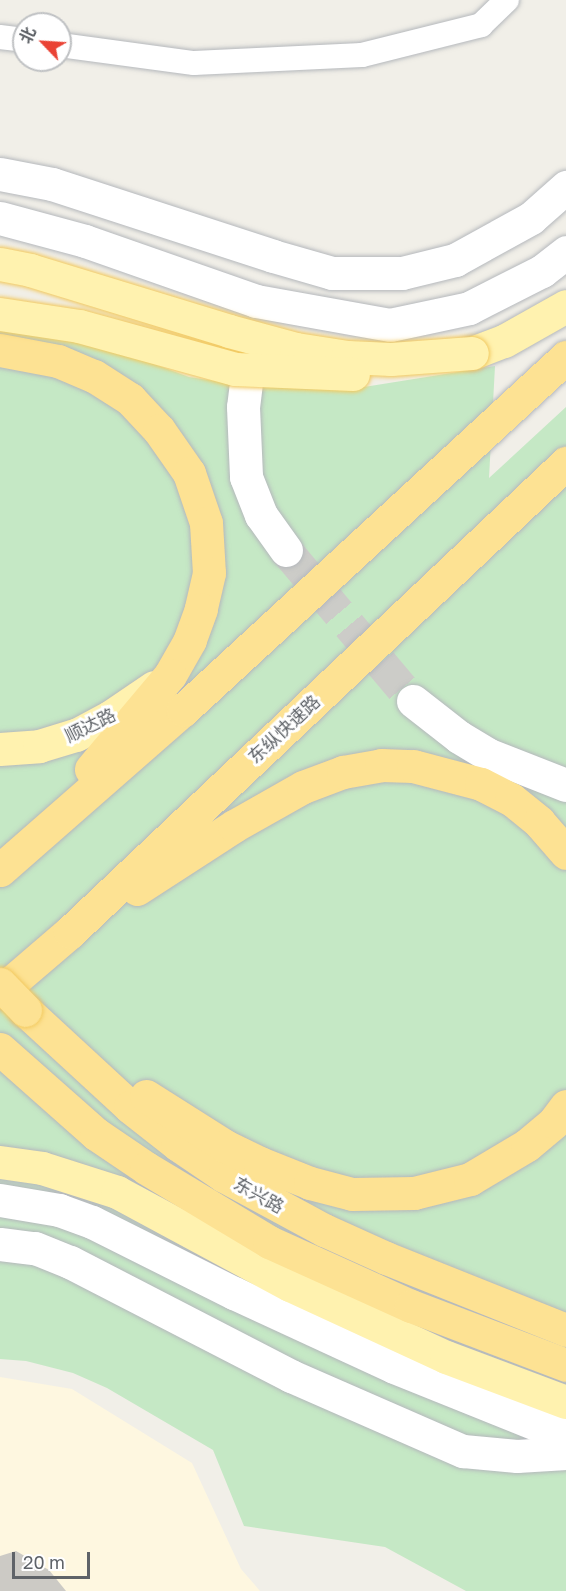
<!DOCTYPE html>
<html>
<head>
<meta charset="utf-8">
<style>
  body { margin:0 }
  #map { position:relative; width:566px; height:1591px; overflow:hidden; background:#f1efe8; font-family:"Golos Text","Noto Sans SC",sans-serif }
  div>[style] { position:absolute }
  [style*='--x'] { left:calc(var(--x)*1px); top:calc(var(--y)*1px); width:calc(var(--w)*1px); rotate:calc(var(--a)*1deg) }
  .commercial>* { inset:0; background:#fef7e0 }
  .green>* { inset:0; background:#c5e8c5 }
  .building>* { inset:0; background:#cccac5 }
  .secondary-tunnel>* { height:33px; margin-top:-16.5px; transform-origin:0; background:repeating-linear-gradient(90deg,#ccccc8 0 33px,transparent 0 49px) }
  .roads { filter:drop-shadow(0 0 2px #b5b8bc) drop-shadow(0 0 2px #b5b8bc) }
  .street>* { height:24px; margin:-12px; padding:0 12px; transform-origin:12px; border-radius:12px; background:#fff }
  .secondary>* { height:33px; margin:-16.5px; padding:0 16.5px; transform-origin:16.5px; border-radius:16.5px; background:#fff }
  .primary>* { height:33px; margin:-16.5px; padding:0 16.5px; transform-origin:16.5px; border-radius:16.5px; background:#fff2af }
  .highway>* { height:33px; margin:-16.5px; padding:0 16.5px; transform-origin:16.5px; border-radius:16.5px; background:#fde293 }
  .bridges { filter:drop-shadow(0 0 2px #f2c960) drop-shadow(0 0 2px #f2c960) }
  .primary-bridge>* { height:33px; margin:-16.5px; padding:0 16.5px; transform-origin:16.5px; border-radius:16.5px; background:#fff2af }
  .highway-bridge>* { height:33px; margin:-16.5px; padding:0 16.5px; transform-origin:16.5px; border-radius:16.5px; background:#fde293 }
  span { translate:-50% -50%; white-space:nowrap; text-align:center; line-height:1.15; -webkit-text-stroke:6px #fff; paint-order:stroke }
  .street-label { font-size:18px; color:#5f6368 }
  .north { position:absolute; left:12px; top:12px; width:60px; height:60px; box-sizing:border-box; background:#fff; border:2px solid #bfc1c3; border-radius:50%; rotate:295deg; font-size:16px; font-weight:700; line-height:24px; text-align:center; color:#5f6368 }
  .north::after { content:''; display:block; margin:auto; width:21px; height:27px; background:#ea4335; clip-path:polygon(50% 0,100% 100%,50% 72%,0 100%) }
  .scale { position:absolute; left:12px; top:1552px; width:78px; height:27px; box-sizing:border-box; border:3px solid #5f6368; border-top:0; padding-left:8px; font-size:18px; line-height:21px; white-space:nowrap; color:#5f6368; -webkit-text-stroke:4px #fff; paint-order:stroke }
</style>
</head>
<body>
<div id="map">
  <div class="commercial">
    <i style="clip-path:polygon(0 1377px,72px 1389px,192px 1463px,241px 1569px,260px 1591px,0 1591px)"></i>
  </div>
  <div class="green">
    <i style="clip-path:polygon(0 307px,189px 377px,254px 387px,364px 387px,495px 366px,489px 478px,566px 407px,566px 1591px,466px 1591px,385px 1547px,244px 1526px,213px 1450px,107px 1388px,73px 1373px,26px 1361px,0 1359px)"></i>
  </div>
  <div class="building">
    <i style="clip-path:polygon(16px 1551px,49px 1570px,66px 1591px,0 1591px,0 1556px)"></i>
  </div>
  <div class="secondary-tunnel">
    <i style="--x:286;--y:550;--w:197;--a:49.9"></i>
  </div>
  <div class="roads">
    <div class="street">
      <i style="--x:0;--y:37;--w:24;--a:7"></i>
      <i style="--x:60;--y:45;--w:135;--a:7.7"></i>
      <i style="--x:194;--y:63;--w:168;--a:-2.7"></i>
      <i style="--x:362;--y:55;--w:123;--a:-14.1"></i>
      <i style="--x:481;--y:25;--w:36;--a:-44"></i>
    </div>
    <div class="secondary">
      <i style="--x:0;--y:174;--w:53;--a:10.9"></i>
      <i style="--x:52;--y:184;--w:232;--a:18"></i>
      <i style="--x:273;--y:256;--w:61;--a:16.1"></i>
      <i style="--x:332;--y:273;--w:70;--a:0"></i>
      <i style="--x:402;--y:273;--w:55;--a:-13.8"></i>
      <i style="--x:455;--y:260;--w:87;--a:-28.9"></i>
      <i style="--x:531;--y:218;--w:47;--a:-41.5"></i>
      <i style="--x:0;--y:218;--w:88;--a:15.1"></i>
      <i style="--x:85;--y:241;--w:181;--a:19.3"></i>
      <i style="--x:256;--y:301;--w:136;--a:10.2"></i>
      <i style="--x:390;--y:325;--w:81;--a:-12.1"></i>
      <i style="--x:469;--y:308;--w:82;--a:-26.9"></i>
      <i style="--x:542;--y:271;--w:31;--a:-38"></i>
      <i style="--x:251;--y:342;--w:65;--a:97"></i>
      <i style="--x:243;--y:407;--w:70;--a:87.5"></i>
      <i style="--x:246;--y:477;--w:41;--a:68.5"></i>
      <i style="--x:261;--y:515;--w:43;--a:54.5"></i>
      <i style="--x:413;--y:701;--w:58;--a:38"></i>
      <i style="--x:459;--y:737;--w:33;--a:31"></i>
      <i style="--x:487;--y:754;--w:85;--a:21.4"></i>
      <i style="--x:0;--y:1200;--w:60;--a:9.6"></i>
      <i style="--x:59;--y:1210;--w:35;--a:20"></i>
      <i style="--x:92;--y:1222;--w:159;--a:26.6"></i>
      <i style="--x:234;--y:1293;--w:176;--a:24.8"></i>
      <i style="--x:394;--y:1367;--w:185;--a:21.9"></i>
      <i style="--x:0;--y:1244;--w:35;--a:7"></i>
      <i style="--x:35;--y:1248;--w:38;--a:22"></i>
      <i style="--x:70;--y:1262;--w:249;--a:27.3"></i>
      <i style="--x:291;--y:1376;--w:188;--a:23.6"></i>
      <i style="--x:463;--y:1451;--w:54;--a:5.3"></i>
      <i style="--x:517;--y:1456;--w:49;--a:-3.5"></i>
    </div>
    <div class="primary">
      <i style="--x:472;--y:353;--w:34;--a:-21"></i>
      <i style="--x:504;--y:341;--w:71;--a:-29.4"></i>
      <i style="--x:0;--y:749;--w:39;--a:-4"></i>
      <i style="--x:39;--y:746;--w:39;--a:-17"></i>
      <i style="--x:76;--y:735;--w:38;--a:-28"></i>
      <i style="--x:110;--y:717;--w:53;--a:-34.3"></i>
      <i style="--x:0;--y:1162;--w:42;--a:8.1"></i>
      <i style="--x:42;--y:1168;--w:79;--a:17.7"></i>
      <i style="--x:117;--y:1192;--w:196;--a:28.3"></i>
      <i style="--x:290;--y:1285;--w:172;--a:24.8"></i>
      <i style="--x:446;--y:1357;--w:128;--a:20.6"></i>
    </div>
    <div class="highway">
      <i style="--x:0;--y:350;--w:59;--a:10.7"></i>
      <i style="--x:58;--y:361;--w:39;--a:23"></i>
      <i style="--x:94;--y:376;--w:43;--a:32.6"></i>
      <i style="--x:130;--y:399;--w:42;--a:46.9"></i>
      <i style="--x:159;--y:430;--w:52;--a:55.1"></i>
      <i style="--x:189;--y:473;--w:53;--a:71.2"></i>
      <i style="--x:206;--y:523;--w:50;--a:86.6"></i>
      <i style="--x:209;--y:573;--w:37;--a:103"></i>
      <i style="--x:201;--y:609;--w:33;--a:110"></i>
      <i style="--x:190;--y:640;--w:40;--a:119.7"></i>
      <i style="--x:170;--y:675;--w:123;--a:130"></i>
      <i style="--x:0;--y:870;--w:243;--a:-41.2"></i>
      <i style="--x:183;--y:710;--w:521;--a:-42.67"></i>
      <i style="--x:137;--y:889;--w:116;--a:-33"></i>
      <i style="--x:234;--y:826;--w:79;--a:-29.5"></i>
      <i style="--x:303;--y:787;--w:43;--a:-20.6"></i>
      <i style="--x:343;--y:772;--w:39;--a:-10"></i>
      <i style="--x:381;--y:765;--w:32;--a:2"></i>
      <i style="--x:413;--y:766;--w:70;--a:14.8"></i>
      <i style="--x:481;--y:784;--w:34;--a:27"></i>
      <i style="--x:511;--y:799;--w:36;--a:39"></i>
      <i style="--x:539;--y:822;--w:41;--a:48.9"></i>
      <i style="--x:0;--y:992;--w:92;--a:-40.6"></i>
      <i style="--x:70;--y:932;--w:683;--a:-43.4"></i>
      <i style="--x:25;--y:1010;--w:143;--a:42.7"></i>
      <i style="--x:130;--y:1107;--w:60;--a:38.2"></i>
      <i style="--x:177;--y:1144;--w:57;--a:34.2"></i>
      <i style="--x:224;--y:1176;--w:114;--a:28.4"></i>
      <i style="--x:324;--y:1230;--w:68;--a:24.3"></i>
      <i style="--x:386;--y:1258;--w:194;--a:21.8"></i>
      <i style="--x:0;--y:1049;--w:128;--a:41.5"></i>
      <i style="--x:96;--y:1134;--w:60;--a:34.2"></i>
      <i style="--x:146;--y:1168;--w:144;--a:31"></i>
      <i style="--x:269;--y:1242;--w:156;--a:24.3"></i>
      <i style="--x:411;--y:1306;--w:166;--a:20.8"></i>
      <i style="--x:146;--y:1096;--w:93;--a:32.3"></i>
      <i style="--x:225;--y:1146;--w:39;--a:26"></i>
      <i style="--x:260;--y:1163;--w:54;--a:21.8"></i>
      <i style="--x:310;--y:1183;--w:43;--a:14.7"></i>
      <i style="--x:352;--y:1194;--w:62;--a:-0.9"></i>
      <i style="--x:414;--y:1193;--w:58;--a:-14"></i>
      <i style="--x:470;--y:1179;--w:66;--a:-30.8"></i>
      <i style="--x:527;--y:1145;--w:35;--a:-40"></i>
      <i style="--x:554;--y:1122;--w:20;--a:-53"></i>
    </div>
  </div>
  <div class="bridges">
    <div class="primary-bridge">
      <i style="--x:0;--y:264;--w:31;--a:11"></i>
      <i style="--x:30;--y:270;--w:208;--a:17"></i>
      <i style="--x:229;--y:331;--w:69;--a:15"></i>
      <i style="--x:296;--y:349;--w:52;--a:8.9"></i>
      <i style="--x:347;--y:357;--w:44;--a:2.6"></i>
      <i style="--x:391;--y:359;--w:81;--a:-4.2"></i>
      <i style="--x:0;--y:314;--w:80;--a:8.6"></i>
      <i style="--x:79;--y:326;--w:162;--a:15.4"></i>
      <i style="--x:235;--y:369;--w:118;--a:2.4"></i>
    </div>
    <div class="highway-bridge">
      <i style="--x:0;--y:984;--w:36;--a:46"></i>
    </div>
  </div>
  <div class="street-label">
    <span style="left:90px;top:725px;rotate:-26deg">顺达路</span>
    <span style="left:284px;top:729px;rotate:-43deg">东纵快速路</span>
    <span style="left:259px;top:1195px;rotate:29deg">东兴路</span>
  </div>
  <div class="north">北</div>
  <div class="scale">20 m</div>
</div>
</body>
</html>
